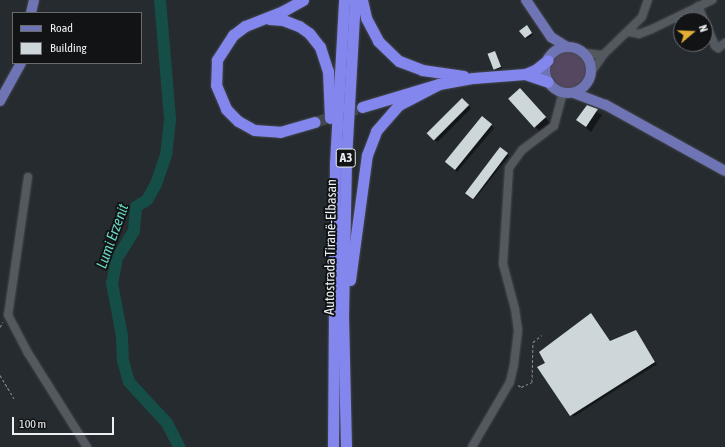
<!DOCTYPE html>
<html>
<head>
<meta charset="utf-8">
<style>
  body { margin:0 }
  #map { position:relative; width:725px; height:447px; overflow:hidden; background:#262b30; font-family:"Asap Condensed",sans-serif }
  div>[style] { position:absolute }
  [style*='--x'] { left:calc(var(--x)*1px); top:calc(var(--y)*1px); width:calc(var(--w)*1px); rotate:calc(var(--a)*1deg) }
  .green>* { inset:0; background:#564760 }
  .round { border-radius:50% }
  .shadow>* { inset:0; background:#0007; transform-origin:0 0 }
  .river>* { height:12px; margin:-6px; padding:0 6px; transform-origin:6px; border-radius:6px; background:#154e46 }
  .building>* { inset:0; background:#cdd7d9; transform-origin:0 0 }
  .highway-tunnel>* { height:11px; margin-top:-5.5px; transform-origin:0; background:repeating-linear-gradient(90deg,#44494d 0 11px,transparent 0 16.5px) }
  .path>* { height:1px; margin-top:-0.5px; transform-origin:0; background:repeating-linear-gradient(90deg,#888c90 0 3px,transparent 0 5px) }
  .roads { filter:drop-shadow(0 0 1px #44484d) drop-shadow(0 0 1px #44484d) }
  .minor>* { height:8px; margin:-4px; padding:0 4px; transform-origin:4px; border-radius:4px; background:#53595f }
  .major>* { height:10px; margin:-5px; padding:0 5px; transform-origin:5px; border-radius:5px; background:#6f74b4 }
  .major>.ring { margin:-5px; padding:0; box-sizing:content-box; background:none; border:10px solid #6f74b4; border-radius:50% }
  .highway>* { height:11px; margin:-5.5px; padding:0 5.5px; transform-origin:5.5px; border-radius:5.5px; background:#8286ed }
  span { translate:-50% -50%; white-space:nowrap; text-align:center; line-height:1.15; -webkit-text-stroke:4px #111315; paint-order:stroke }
  .shield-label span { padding:1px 3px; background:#111315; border:1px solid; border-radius:3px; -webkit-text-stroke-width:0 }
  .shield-label { font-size:13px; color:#ecf0f3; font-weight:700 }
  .street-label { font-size:14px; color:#ecf0f3 }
  .water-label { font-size:15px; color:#69d6c5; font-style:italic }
  .legend { position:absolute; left:12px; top:12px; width:130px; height:52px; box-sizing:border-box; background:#111315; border:1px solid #696b6e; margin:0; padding:5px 7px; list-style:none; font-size:12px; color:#ecf0f3 }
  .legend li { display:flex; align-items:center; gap:8px; height:20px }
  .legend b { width:20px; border:1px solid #696b6e }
  .north { position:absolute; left:673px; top:12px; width:40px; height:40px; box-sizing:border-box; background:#111315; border:1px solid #696b6e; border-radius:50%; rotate:71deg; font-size:11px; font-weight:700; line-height:16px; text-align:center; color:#ecf0f3 }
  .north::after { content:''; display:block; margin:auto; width:14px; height:18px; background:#e3ae35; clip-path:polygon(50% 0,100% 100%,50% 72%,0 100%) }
  .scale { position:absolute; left:12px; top:417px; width:102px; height:18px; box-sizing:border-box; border:2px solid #ecf0f3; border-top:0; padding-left:5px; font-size:12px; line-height:14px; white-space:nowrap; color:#ecf0f3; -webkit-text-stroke:3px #111315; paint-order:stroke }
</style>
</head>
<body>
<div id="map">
  <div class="green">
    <i class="round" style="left:549px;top:51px;width:38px;height:38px"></i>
  </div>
  <div class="shadow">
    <i style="clip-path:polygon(528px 28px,533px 35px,527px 39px,521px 31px)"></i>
    <i style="clip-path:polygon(495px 52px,502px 68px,496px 70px,494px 69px)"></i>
    <i style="clip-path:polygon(525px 94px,550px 123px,540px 132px,510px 99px)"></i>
    <i style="left:462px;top:99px;width:13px;height:48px;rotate:45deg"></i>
    <i style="clip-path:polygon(587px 106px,602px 115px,591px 132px,577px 120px)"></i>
    <i style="clip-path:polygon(482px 118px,494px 128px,457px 172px,449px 165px)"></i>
    <i style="clip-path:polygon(507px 154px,509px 156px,474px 200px,468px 195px)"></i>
    <i style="clip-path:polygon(591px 314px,610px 342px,636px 331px,657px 364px,573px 417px,546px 364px)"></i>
  </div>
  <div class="river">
    <i style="--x:160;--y:0;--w:119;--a:85.2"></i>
    <i style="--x:170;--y:119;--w:36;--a:96"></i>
    <i style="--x:166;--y:155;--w:31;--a:109"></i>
    <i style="--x:156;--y:184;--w:18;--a:119"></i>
    <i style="--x:147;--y:200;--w:13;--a:148"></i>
    <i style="--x:136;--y:207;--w:24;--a:95"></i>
    <i style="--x:134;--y:231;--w:32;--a:122"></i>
    <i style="--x:117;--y:258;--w:25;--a:101"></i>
    <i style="--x:112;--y:283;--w:54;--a:79.3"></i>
    <i style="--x:122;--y:336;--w:25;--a:88"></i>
    <i style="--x:123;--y:361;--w:22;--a:74"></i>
    <i style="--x:129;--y:382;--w:56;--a:47.2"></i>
    <i style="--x:167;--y:423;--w:27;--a:63"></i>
  </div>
  <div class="building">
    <i style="clip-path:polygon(527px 25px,532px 33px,525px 38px,519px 31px)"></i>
    <i style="left:495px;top:51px;width:17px;height:8px;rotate:69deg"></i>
    <i style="left:520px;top:88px;width:39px;height:16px;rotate:48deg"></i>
    <i style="left:462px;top:98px;width:10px;height:50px;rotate:45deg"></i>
    <i style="clip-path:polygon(587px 105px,598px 109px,586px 127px,576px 120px)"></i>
    <i style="left:482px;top:116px;width:13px;height:59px;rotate:39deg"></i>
    <i style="left:500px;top:147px;width:10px;height:58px;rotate:37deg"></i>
    <i style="clip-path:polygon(591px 313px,610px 341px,636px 330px,655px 362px,570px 416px,537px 367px,545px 363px,539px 352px)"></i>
  </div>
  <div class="highway-tunnel">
    <i style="--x:315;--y:122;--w:49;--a:-17.7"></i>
  </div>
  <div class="path">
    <i style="--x:0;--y:327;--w:6;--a:-59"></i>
    <i style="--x:0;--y:375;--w:27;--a:59"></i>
    <i style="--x:518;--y:385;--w:4;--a:34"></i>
    <i style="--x:521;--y:387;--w:12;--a:-24"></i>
    <i style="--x:532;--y:382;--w:40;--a:-88.6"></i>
    <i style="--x:533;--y:342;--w:11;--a:-38"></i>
  </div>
  <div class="roads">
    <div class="minor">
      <i style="--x:698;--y:6;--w:15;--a:67"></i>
      <i style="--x:705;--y:22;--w:26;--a:67"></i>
      <i style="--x:715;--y:46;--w:4;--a:34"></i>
      <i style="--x:718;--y:48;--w:9;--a:-36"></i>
      <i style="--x:629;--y:32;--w:10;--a:11"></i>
      <i style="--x:639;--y:34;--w:14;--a:-21"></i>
      <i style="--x:652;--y:29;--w:67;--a:-25.8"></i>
      <i style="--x:584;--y:53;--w:19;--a:6"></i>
      <i style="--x:592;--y:71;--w:19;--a:-55"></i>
      <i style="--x:603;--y:55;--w:54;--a:-44.3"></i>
      <i style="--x:642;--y:17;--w:18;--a:-71"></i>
      <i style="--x:28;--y:177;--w:139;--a:98.2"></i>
      <i style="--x:8;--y:315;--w:43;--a:62.2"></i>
      <i style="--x:28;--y:353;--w:111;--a:57.9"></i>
      <i style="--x:472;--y:447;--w:75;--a:-59.7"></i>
      <i style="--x:510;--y:382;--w:18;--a:-77"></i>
      <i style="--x:514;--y:364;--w:34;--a:-83"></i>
      <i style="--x:518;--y:330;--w:21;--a:-98"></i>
      <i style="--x:515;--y:309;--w:47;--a:-104.9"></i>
      <i style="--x:503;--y:264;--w:96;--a:-86.4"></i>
      <i style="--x:509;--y:168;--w:22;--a:-54"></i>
      <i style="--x:522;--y:150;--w:40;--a:-37"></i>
      <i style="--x:554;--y:126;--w:34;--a:-75"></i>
    </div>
    <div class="major">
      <i style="--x:526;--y:0;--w:45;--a:56"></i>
      <i style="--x:551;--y:37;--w:19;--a:32"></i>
      <i style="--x:31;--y:13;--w:13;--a:-77"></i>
      <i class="ring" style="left:545px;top:47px;width:36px;height:36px"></i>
      <i style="--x:574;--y:93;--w:34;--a:21"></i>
      <i style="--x:606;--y:105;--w:136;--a:29"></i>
      <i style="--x:0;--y:101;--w:43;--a:-61.1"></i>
    </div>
    <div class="highway">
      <i style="--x:303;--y:0;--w:23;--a:151"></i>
      <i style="--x:283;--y:11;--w:41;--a:158.5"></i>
      <i style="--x:245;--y:26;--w:15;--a:143"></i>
      <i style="--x:233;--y:35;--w:30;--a:123"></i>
      <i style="--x:217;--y:60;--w:25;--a:92"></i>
      <i style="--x:216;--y:85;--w:26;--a:67"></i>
      <i style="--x:226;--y:109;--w:17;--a:45"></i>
      <i style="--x:238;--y:121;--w:18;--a:29"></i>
      <i style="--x:254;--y:130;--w:26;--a:4"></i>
      <i style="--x:280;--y:132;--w:36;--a:-16"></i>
      <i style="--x:362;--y:0;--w:18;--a:77"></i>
      <i style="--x:366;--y:18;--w:26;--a:62"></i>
      <i style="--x:378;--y:41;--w:29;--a:44"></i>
      <i style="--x:399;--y:61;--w:25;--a:21"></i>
      <i style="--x:422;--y:70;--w:42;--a:8.1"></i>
      <i style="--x:269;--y:19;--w:14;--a:4"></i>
      <i style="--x:283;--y:20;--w:17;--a:21"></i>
      <i style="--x:299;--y:26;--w:12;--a:35"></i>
      <i style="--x:309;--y:33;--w:18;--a:52"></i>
      <i style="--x:320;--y:47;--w:25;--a:72"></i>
      <i style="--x:328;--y:71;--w:47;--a:87.6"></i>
      <i style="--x:525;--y:74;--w:24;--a:19"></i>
      <i style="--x:362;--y:107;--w:80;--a:-16.6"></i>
      <i style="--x:439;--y:84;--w:35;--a:-10"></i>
      <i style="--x:473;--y:78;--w:52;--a:-4.4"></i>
      <i style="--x:525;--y:74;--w:11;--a:-22"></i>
      <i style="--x:535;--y:70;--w:16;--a:-38"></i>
      <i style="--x:350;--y:280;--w:126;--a:-82.3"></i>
      <i style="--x:367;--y:155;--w:26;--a:-69"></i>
      <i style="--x:376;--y:131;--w:35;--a:-49"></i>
      <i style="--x:399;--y:105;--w:45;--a:-27.7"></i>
      <i style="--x:333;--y:447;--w:284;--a:-89.6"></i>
      <i style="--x:335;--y:163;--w:163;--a:-86.8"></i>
      <i style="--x:346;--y:447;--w:130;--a:-91.3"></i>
      <i style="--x:343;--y:317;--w:158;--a:-88.9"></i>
      <i style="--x:346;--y:159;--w:159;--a:-86.8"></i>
    </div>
  </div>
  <div class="shield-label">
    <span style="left:346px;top:158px">A3</span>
  </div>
  <div class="street-label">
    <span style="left:330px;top:247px;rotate:-89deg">Autostrada Tiranë-Elbasan</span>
  </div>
  <div class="water-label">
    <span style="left:112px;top:236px;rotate:-70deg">Lumi Erzenit</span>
  </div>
  <ul class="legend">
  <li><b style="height:5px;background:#6f74b4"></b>Road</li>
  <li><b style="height:11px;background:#cdd7d9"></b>Building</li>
  </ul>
  <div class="north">N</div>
  <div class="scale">100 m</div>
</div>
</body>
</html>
